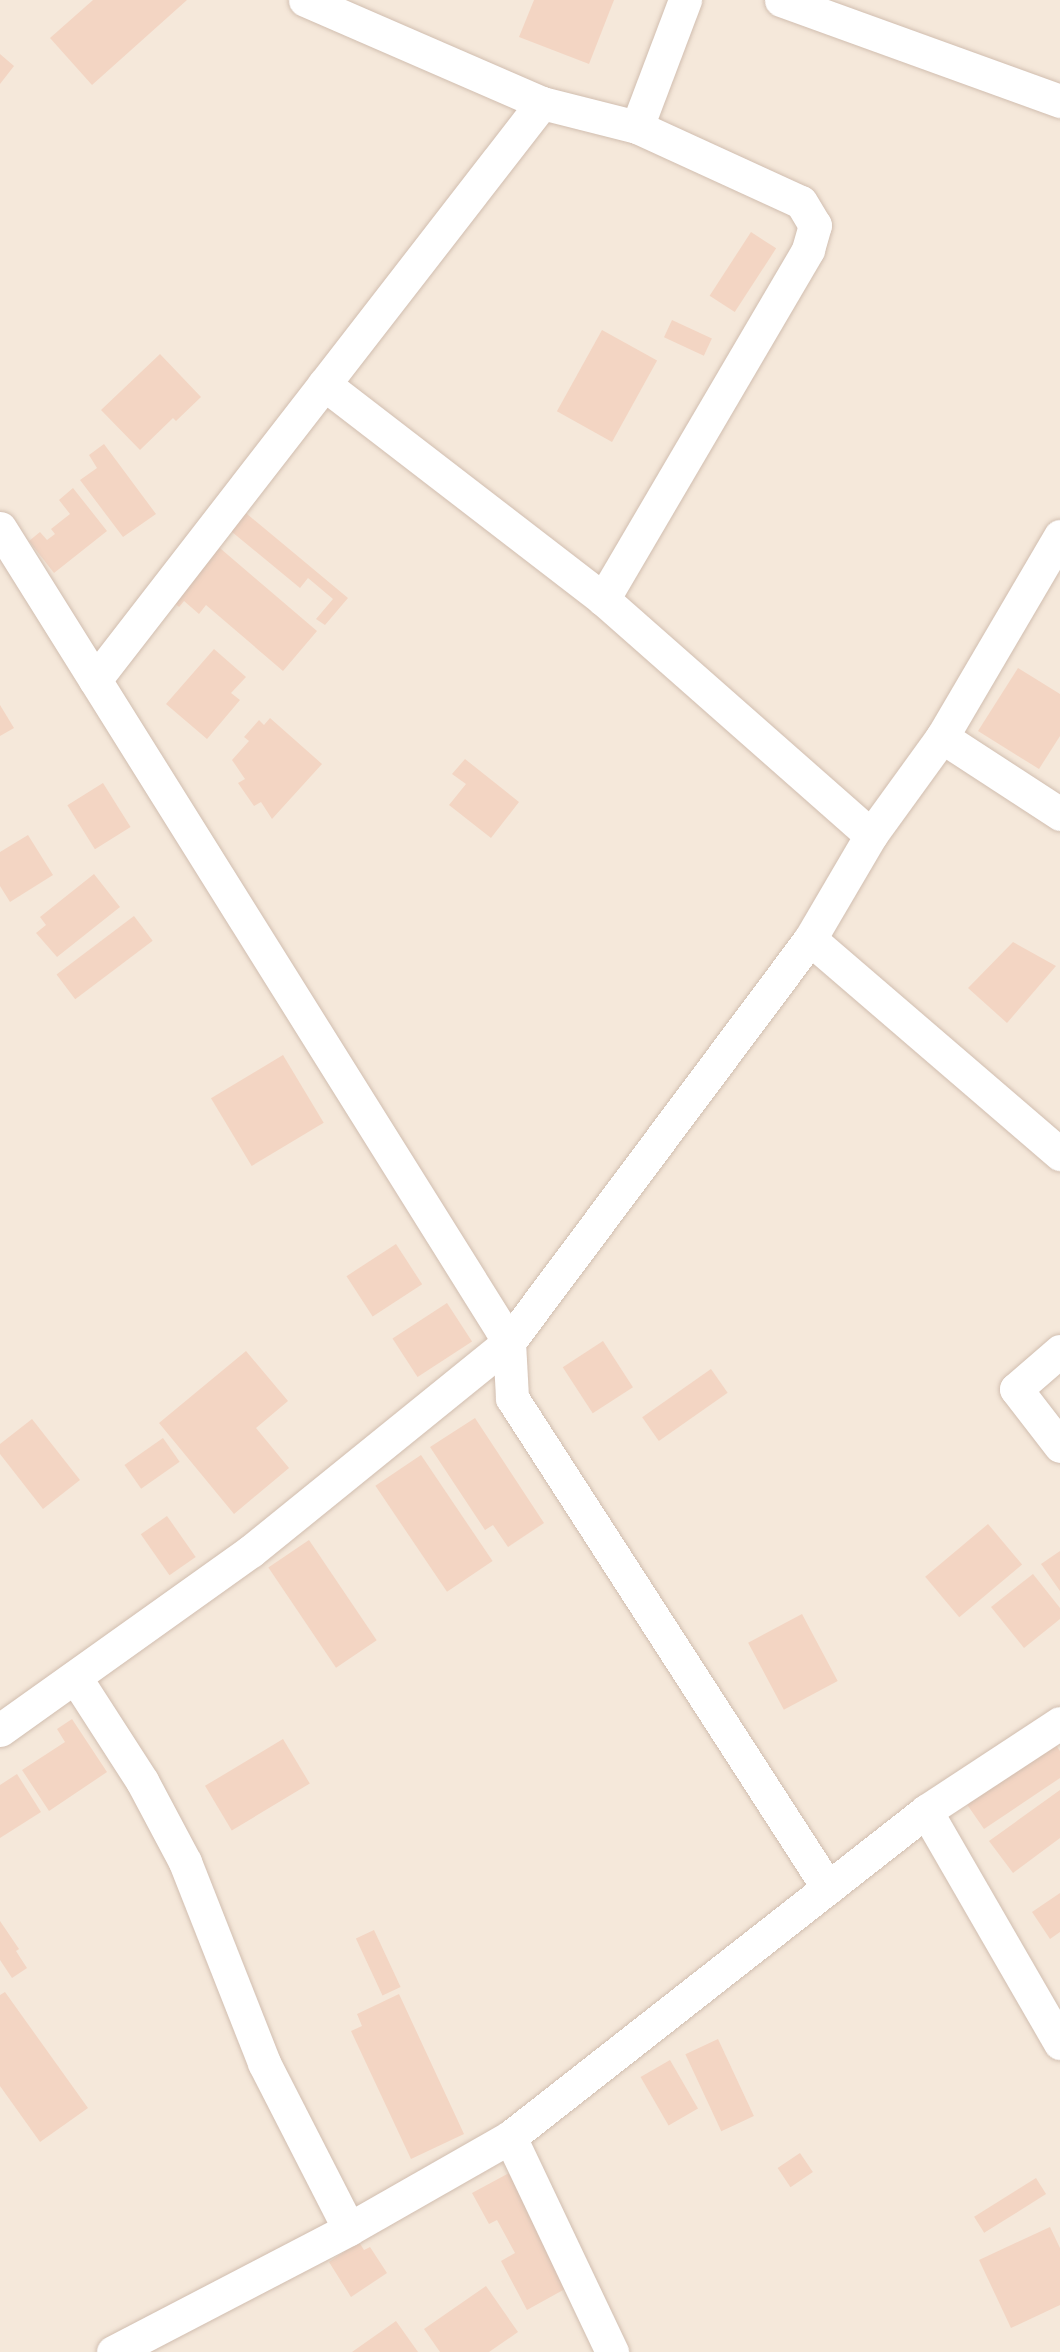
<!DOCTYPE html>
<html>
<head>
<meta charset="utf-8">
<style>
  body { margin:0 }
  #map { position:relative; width:1060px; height:2352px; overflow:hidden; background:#fdf6ec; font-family:Jost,sans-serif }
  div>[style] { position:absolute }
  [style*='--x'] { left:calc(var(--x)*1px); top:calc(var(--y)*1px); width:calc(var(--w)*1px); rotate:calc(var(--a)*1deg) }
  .residential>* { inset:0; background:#f5e8da; transform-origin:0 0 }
  .building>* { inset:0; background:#f3d5c3; transform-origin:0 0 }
  .roads { filter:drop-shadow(0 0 2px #d1beb0) drop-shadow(0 0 2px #d1beb0) }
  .minor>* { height:33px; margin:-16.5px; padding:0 16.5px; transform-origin:16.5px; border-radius:16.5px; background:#fff }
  span { translate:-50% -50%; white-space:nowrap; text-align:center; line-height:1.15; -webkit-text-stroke:5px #fffaf3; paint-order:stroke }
</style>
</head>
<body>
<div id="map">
  <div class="residential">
    <i style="left:0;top:0;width:1060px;height:2352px"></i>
  </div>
  <div class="building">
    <i style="clip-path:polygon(93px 0,187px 0,92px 85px,50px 38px)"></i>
    <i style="clip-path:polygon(534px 0,614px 0,589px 64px,519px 37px)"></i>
    <i style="clip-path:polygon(0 54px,14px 66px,0 84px)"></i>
    <i style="left:751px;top:232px;width:30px;height:76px;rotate:33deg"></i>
    <i style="left:672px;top:320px;width:44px;height:19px;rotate:25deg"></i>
    <i style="left:602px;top:330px;width:63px;height:93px;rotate:29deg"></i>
    <i style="clip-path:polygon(160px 354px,201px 397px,176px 421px,173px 418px,140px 450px,101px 410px)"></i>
    <i style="clip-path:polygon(104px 444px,156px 514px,123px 537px,80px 480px,97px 468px,89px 455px)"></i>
    <i style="clip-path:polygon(73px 488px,107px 531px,54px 573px,29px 541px,40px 532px,47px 540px,55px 534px,51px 529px,70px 514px,59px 500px)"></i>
    <i style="clip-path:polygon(241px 509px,348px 598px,325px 625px,316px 619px,333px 599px,308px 578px,300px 588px,226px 527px)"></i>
    <i style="clip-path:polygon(214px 543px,317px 631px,283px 671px,206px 605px,199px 614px,184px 601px,179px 607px,167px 596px)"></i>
    <i style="clip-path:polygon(214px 649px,246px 677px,231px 693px,240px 700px,207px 739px,166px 704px)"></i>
    <i style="clip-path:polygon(1018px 668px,1060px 694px,1060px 736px,1039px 769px,978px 731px)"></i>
    <i style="clip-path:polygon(0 705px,14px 728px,0 736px)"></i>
    <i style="clip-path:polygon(270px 718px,322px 764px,272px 819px,261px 802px,254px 806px,238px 783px,245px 779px,232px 760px,249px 741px,244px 737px,259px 720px,264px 725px)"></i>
    <i style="clip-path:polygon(465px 759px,519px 802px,491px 838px,449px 805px,466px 784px,452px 774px)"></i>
    <i style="left:103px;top:783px;width:52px;height:42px;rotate:58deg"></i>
    <i style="clip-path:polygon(28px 835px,53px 875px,10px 902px,0 886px,0 852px)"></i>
    <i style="clip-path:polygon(94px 874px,120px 907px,57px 957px,36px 933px,46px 925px,40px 917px)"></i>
    <i style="left:134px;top:916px;width:31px;height:97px;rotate:53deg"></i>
    <i style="clip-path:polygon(1013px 942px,1056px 966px,1007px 1023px,968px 988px)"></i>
    <i style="left:283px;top:1055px;width:79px;height:84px;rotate:59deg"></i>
    <i style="left:396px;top:1244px;width:48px;height:59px;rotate:57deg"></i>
    <i style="left:447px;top:1303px;width:46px;height:65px;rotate:57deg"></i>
    <i style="left:603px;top:1341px;width:55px;height:48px;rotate:57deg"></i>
    <i style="clip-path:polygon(246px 1351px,288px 1401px,256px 1428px,289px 1468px,234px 1514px,159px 1423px)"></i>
    <i style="left:711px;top:1369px;width:29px;height:84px;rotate:55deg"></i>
    <i style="clip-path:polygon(475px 1418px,544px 1523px,508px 1547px,493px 1525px,485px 1530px,430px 1447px)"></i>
    <i style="clip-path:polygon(32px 1419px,80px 1480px,43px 1509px,0 1454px,0 1444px)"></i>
    <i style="left:163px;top:1438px;width:29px;height:47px;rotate:55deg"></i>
    <i style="left:421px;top:1455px;width:128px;height:55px;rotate:56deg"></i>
    <i style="left:167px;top:1516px;width:50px;height:32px;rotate:55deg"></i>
    <i style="left:988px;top:1524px;width:53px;height:82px;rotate:50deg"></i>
    <i style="left:309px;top:1540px;width:121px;height:49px;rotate:56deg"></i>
    <i style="clip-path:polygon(1060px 1551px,1060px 1591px,1041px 1564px)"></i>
    <i style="clip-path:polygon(1033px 1574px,1060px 1608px,1060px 1619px,1024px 1648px,991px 1607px)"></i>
    <i style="left:802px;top:1614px;width:76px;height:61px;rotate:62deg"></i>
    <i style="clip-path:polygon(72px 1719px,107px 1772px,49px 1811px,22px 1770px,65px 1742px,57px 1729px)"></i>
    <i style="left:283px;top:1739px;width:52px;height:91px;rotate:59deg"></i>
    <i style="clip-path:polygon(1054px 1742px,1060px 1751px,1060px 1778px,984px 1829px,966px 1803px)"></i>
    <i style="clip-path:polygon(17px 1774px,41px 1812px,0 1838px,0 1785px)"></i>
    <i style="clip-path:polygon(1060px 1790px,1060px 1838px,1013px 1873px,989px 1841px)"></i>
    <i style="clip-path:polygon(1060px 1893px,1060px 1932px,1050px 1939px,1032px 1912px)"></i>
    <i style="clip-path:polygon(0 1921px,19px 1949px,16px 1951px,27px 1968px,12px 1978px,0 1960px)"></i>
    <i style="left:374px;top:1930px;width:63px;height:20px;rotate:65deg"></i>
    <i style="clip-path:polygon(5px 1992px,88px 2108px,40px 2142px,0 2086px,0 1995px)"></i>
    <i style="clip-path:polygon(399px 1994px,464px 2134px,411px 2159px,351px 2031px,362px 2026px,357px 2014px)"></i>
    <i style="left:718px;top:2039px;width:85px;height:36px;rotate:65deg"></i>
    <i style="left:670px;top:2060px;width:56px;height:34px;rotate:60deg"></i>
    <i style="left:800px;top:2153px;width:23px;height:27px;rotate:56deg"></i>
    <i style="clip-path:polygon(513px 2171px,574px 2284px,527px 2310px,501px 2261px,515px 2253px,497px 2220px,489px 2224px,472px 2193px)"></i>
    <i style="left:1036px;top:2178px;width:19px;height:73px;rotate:58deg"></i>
    <i style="clip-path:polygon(1050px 2227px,1060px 2248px,1060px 2305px,1011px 2328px,979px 2260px)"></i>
    <i style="clip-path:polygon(359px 2242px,364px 2250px,370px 2247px,387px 2273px,351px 2297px,329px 2262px)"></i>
    <i style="clip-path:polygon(486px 2286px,518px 2332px,489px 2352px,440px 2352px,424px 2329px)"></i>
    <i style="clip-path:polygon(396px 2321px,418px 2352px,352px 2352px)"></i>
  </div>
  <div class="roads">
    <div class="minor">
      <i style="--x:305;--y:0;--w:258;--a:23.5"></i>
      <i style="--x:542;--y:103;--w:98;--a:14.2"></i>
      <i style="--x:637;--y:127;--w:180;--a:24.6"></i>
      <i style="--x:801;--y:202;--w:27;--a:59"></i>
      <i style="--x:815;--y:225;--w:26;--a:106"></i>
      <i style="--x:808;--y:250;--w:405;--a:120.4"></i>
      <i style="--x:781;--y:0;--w:297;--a:19.9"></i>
      <i style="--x:637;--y:127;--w:136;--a:-69.3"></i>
      <i style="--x:324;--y:384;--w:352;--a:37.6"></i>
      <i style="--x:603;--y:599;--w:357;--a:41.4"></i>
      <i style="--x:0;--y:528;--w:960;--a:57.98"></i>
      <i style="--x:509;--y:1342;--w:56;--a:86.9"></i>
      <i style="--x:512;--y:1398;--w:583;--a:57.18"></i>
      <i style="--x:95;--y:680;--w:730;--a:-52.24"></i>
      <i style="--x:942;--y:737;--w:141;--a:33.1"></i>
      <i style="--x:810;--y:939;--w:330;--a:40.7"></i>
      <i style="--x:1060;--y:1351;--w:58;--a:139.2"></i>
      <i style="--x:1016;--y:1389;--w:72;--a:52.3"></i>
      <i style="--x:75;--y:1677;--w:124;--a:57.2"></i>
      <i style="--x:142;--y:1781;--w:92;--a:62"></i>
      <i style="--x:185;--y:1862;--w:216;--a:68.5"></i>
      <i style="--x:264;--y:2063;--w:186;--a:62.9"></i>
      <i style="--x:0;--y:1730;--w:308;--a:-35.5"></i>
      <i style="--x:251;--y:1551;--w:332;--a:-39"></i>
      <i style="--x:509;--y:1342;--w:503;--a:-53.24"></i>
      <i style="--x:810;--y:939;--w:121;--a:-59.6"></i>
      <i style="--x:871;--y:835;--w:121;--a:-54.1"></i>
      <i style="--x:942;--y:737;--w:233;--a:-59.6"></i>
      <i style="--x:926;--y:1811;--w:268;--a:60"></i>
      <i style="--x:510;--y:2137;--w:238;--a:64.6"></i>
      <i style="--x:113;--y:2352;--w:266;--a:-27.5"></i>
      <i style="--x:349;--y:2229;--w:185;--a:-29.7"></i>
      <i style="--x:510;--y:2137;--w:529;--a:-38.08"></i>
      <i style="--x:926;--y:1811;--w:160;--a:-33.3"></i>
    </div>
  </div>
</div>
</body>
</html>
